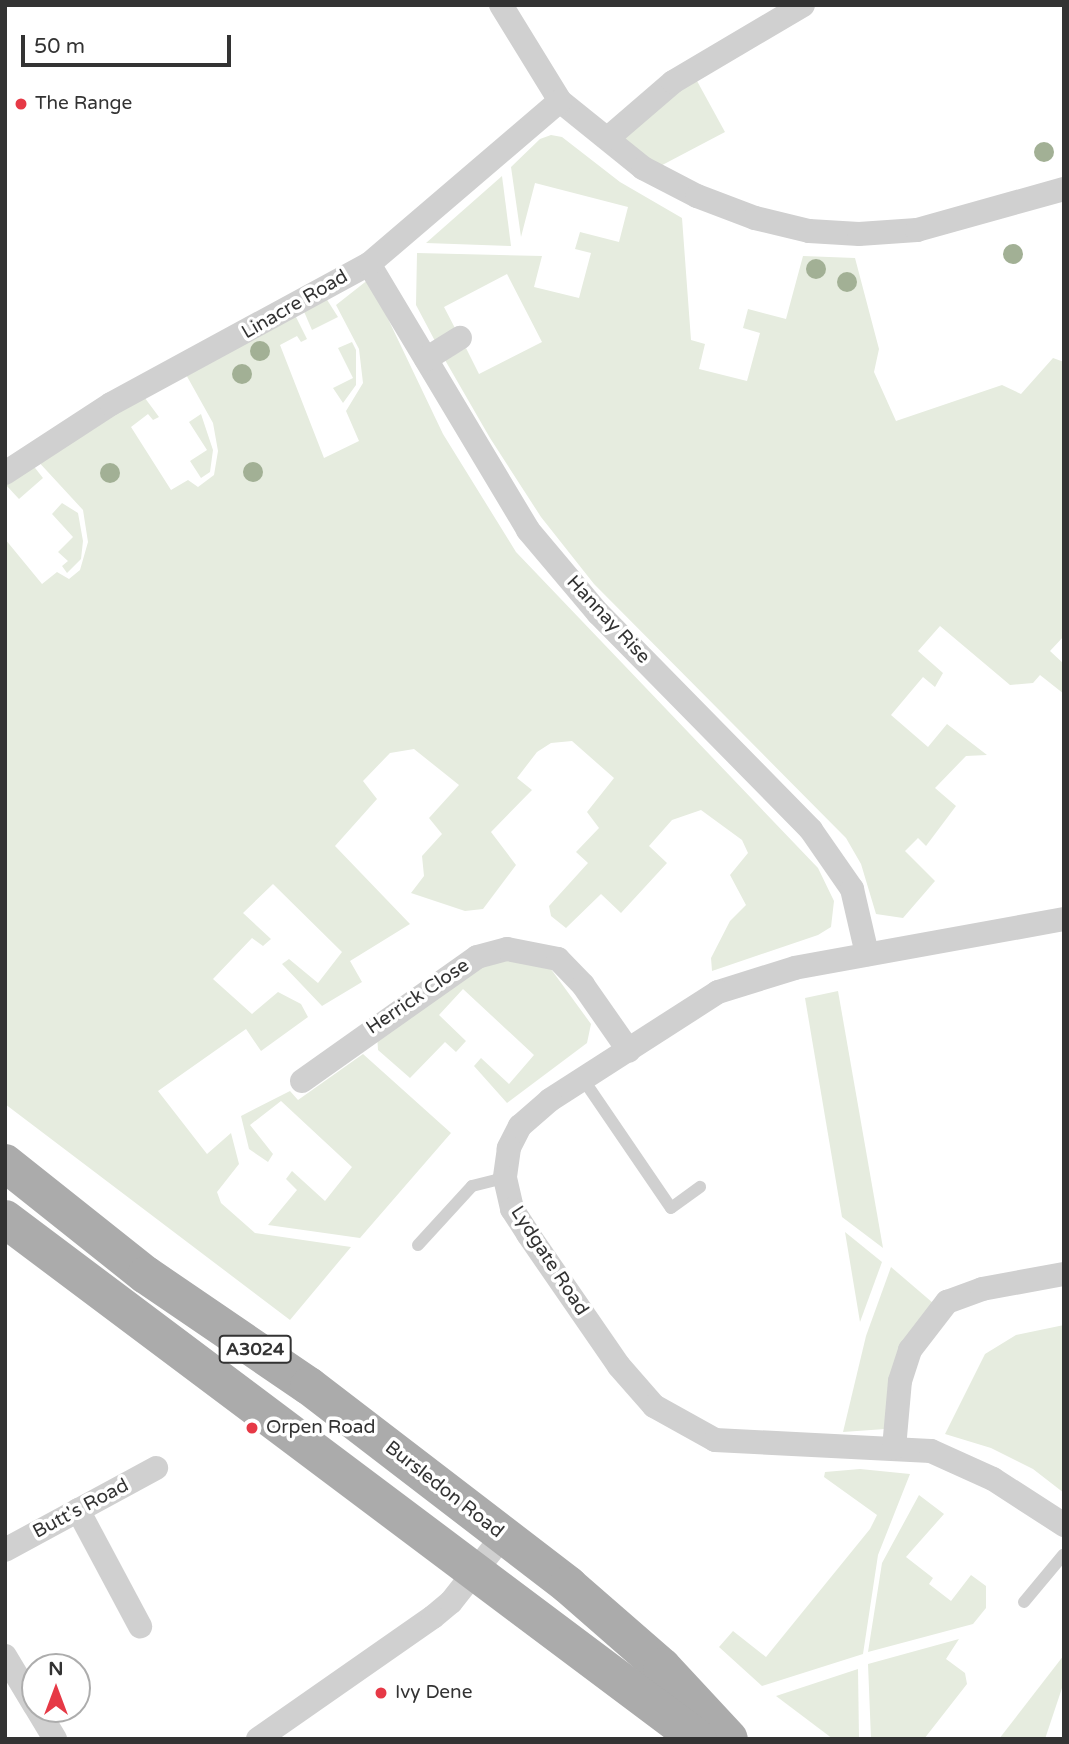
<!DOCTYPE html>
<html>
<head>
<meta charset="utf-8">
<style>
  body { margin:0 }
  #map { position:relative; width:1069px; height:1744px; overflow:hidden; background:#fff; font-family:"Varela Round",sans-serif }
  div>[style] { position:absolute }
  [style*='--x'] { left:calc(var(--x)*1px); top:calc(var(--y)*1px); width:calc(var(--w)*1px); rotate:calc(var(--a)*1deg) }
  .green>* { inset:0; background:#e6ecdf }
  .lane>* { height:12px; margin:-6px; padding:0 6px; transform-origin:6px; border-radius:6px; background:#d0d0d0 }
  .street>* { height:24px; margin:-12px; padding:0 12px; transform-origin:12px; border-radius:12px; background:#d0d0d0 }
  .primary>* { height:38px; margin:-19px; padding:0 19px; transform-origin:19px; border-radius:19px; background:#ababab }
  .trees>* { width:20px; height:20px; margin:-10px; border-radius:50%; background:#a2b095 }
  .dots>* { width:19px; height:19px; translate:-50% -50%; box-sizing:border-box; border:4px solid #fff; border-radius:50% }
  span { translate:-50% -50%; white-space:nowrap; text-align:center; line-height:1.15; -webkit-text-stroke:7px #fff; paint-order:stroke }
  .shield-label span { padding:2px 5px; background:#fff; border:2px solid; border-radius:5px; -webkit-text-stroke-width:0 }
  .shield-label { font-size:18px; color:#333; font-weight:700 }
  .poi-label { font-size:19px; color:#333 }
  .left { translate:0 -50%; text-align:left }
  .street-label { font-size:19px; color:#333 }
  .frame { position:absolute; inset:0; border:7px solid #333; pointer-events:none }
  .north { position:absolute; left:21px; top:1653px; width:70px; height:70px; box-sizing:border-box; background:#fff; border:2px solid #adadad; border-radius:50%; rotate:0deg; font-size:19px; font-weight:700; line-height:28px; text-align:center; color:#333 }
  .north::after { content:''; display:block; margin:auto; width:24px; height:32px; background:#e63946; clip-path:polygon(50% 0,100% 100%,50% 72%,0 100%) }
  .scale { position:absolute; left:21px; top:35px; width:210px; height:32px; box-sizing:border-box; border:4px solid #333; border-top:0; padding-left:9px; font-size:21px; line-height:24px; white-space:nowrap; color:#333; -webkit-text-stroke:5px #fff; paint-order:stroke }
</style>
</head>
<body>
<div id="map">
  <div class="green">
    <i style="clip-path:polygon(691px 70px,725px 132px,649px 172px,608px 139px)"></i>
    <i style="clip-path:polygon(551px 135px,562px 137px,620px 182px,682px 218px,691px 340px,705px 344px,699px 369px,747px 381px,760px 333px,743px 328px,748px 309px,786px 319px,803px 256px,855px 258px,879px 349px,874px 372px,896px 421px,1002px 385px,1021px 394px,1053px 358px,1064px 362px,1064px 636px,1050px 651px,1064px 664px,1064px 694px,1040px 675px,1033px 683px,1010px 685px,940px 626px,918px 651px,943px 673px,935px 687px,923px 677px,891px 715px,928px 747px,947px 724px,987px 755px,966px 756px,935px 788px,956px 806px,926px 846px,918px 838px,905px 851px,935px 881px,903px 918px,876px 914px,861px 864px,846px 838px,594px 584px,541px 517px,490px 438px,445px 360px,466px 348px,479px 374px,542px 342px,507px 274px,444px 307px,456px 330px,435px 341px,416px 305px,417px 253px,542px 256px,534px 287px,579px 298px,591px 253px,575px 249px,580px 232px,619px 242px,628px 207px,535px 183px,521px 237px,511px 167px,540px 139px)"></i>
    <i style="clip-path:polygon(502px 176px,511px 246px,426px 243px)"></i>
    <i style="clip-path:polygon(369px 279px,443px 434px,516px 552px,818px 868px,834px 901px,831px 927px,818px 935px,712px 971px,711px 958px,730px 921px,746px 905px,730px 875px,748px 853px,742px 840px,701px 810px,672px 820px,649px 846px,667px 863px,621px 913px,601px 894px,566px 928px,551px 916px,549px 906px,588px 863px,576px 852px,599px 828px,587px 812px,614px 778px,572px 741px,551px 743px,537px 752px,517px 778px,532px 790px,491px 832px,516px 865px,483px 909px,465px 911px,411px 893px,424px 876px,422px 856px,442px 834px,429px 818px,459px 785px,414px 749px,390px 753px,363px 781px,377px 799px,335px 846px,410px 924px,350px 961px,362px 982px,322px 1006px,282px 964px,289px 959px,318px 983px,342px 952px,273px 884px,243px 913px,271px 939px,263px 946px,252px 938px,213px 979px,252px 1014px,278px 992px,301px 1004px,308px 1017px,261px 1051px,246px 1029px,158px 1091px,207px 1154px,231px 1133px,239px 1164px,217px 1192px,221px 1203px,255px 1233px,351px 1247px,290px 1320px,5px 1104px,5px 539px,42px 584px,57px 572px,69px 579px,80px 570px,88px 542px,83px 510px,35px 458px,142px 394px,159px 417px,153px 420px,148px 414px,131px 427px,171px 490px,188px 480px,198px 487px,214px 475px,218px 451px,213px 423px,184px 371px,295px 315px,307px 339px,301px 342px,297px 336px,280px 345px,324px 458px,359px 441px,346px 411px,363px 383px,359px 349px,336px 305px)"></i>
    <i style="clip-path:polygon(324px 295px,338px 317px,312px 330px,302px 307px)"></i>
    <i style="clip-path:polygon(352px 342px,356px 350px,356px 385px,343px 403px,333px 388px,353px 378px,338px 348px)"></i>
    <i style="clip-path:polygon(201px 414px,213px 450px,210px 472px,201px 478px,190px 461px,207px 450px,189px 422px)"></i>
    <i style="clip-path:polygon(28px 459px,43px 478px,19px 499px,5px 484px)"></i>
    <i style="clip-path:polygon(62px 503px,78px 513px,83px 541px,81px 559px,67px 573px,62px 566px,68px 561px,58px 552px,73px 537px,52px 514px)"></i>
    <i style="clip-path:polygon(508px 955px,548px 965px,591px 1024px,587px 1043px,507px 1103px,474px 1066px,481px 1058px,509px 1084px,534px 1055px,463px 989px,439px 1015px,466px 1041px,456px 1052px,445px 1042px,410px 1078px,378px 1050px,377px 1035px,478px 963px)"></i>
    <i style="clip-path:polygon(838px 991px,883px 1248px,842px 1217px,805px 998px)"></i>
    <i style="clip-path:polygon(363px 1054px,451px 1133px,360px 1238px,268px 1225px,297px 1190px,286px 1179px,292px 1171px,325px 1201px,352px 1167px,281px 1101px,250px 1125px,273px 1154px,268px 1162px,249px 1149px,241px 1116px,290px 1091px,298px 1100px)"></i>
    <i style="clip-path:polygon(845px 1232px,882px 1262px,860px 1322px)"></i>
    <i style="clip-path:polygon(891px 1267px,933px 1303px,885px 1429px,843px 1432px,866px 1336px)"></i>
    <i style="clip-path:polygon(1064px 1325px,1064px 1493px,1033px 1469px,991px 1448px,945px 1434px,985px 1354px,1016px 1335px)"></i>
    <i style="clip-path:polygon(860px 1469px,910px 1474px,878px 1555px,863px 1654px,762px 1686px,719px 1647px,733px 1631px,766px 1657px,870px 1529px,877px 1515px,824px 1477px,825px 1472px)"></i>
    <i style="clip-path:polygon(919px 1495px,944px 1514px,906px 1557px,933px 1578px,929px 1584px,951px 1601px,971px 1575px,986px 1586px,986px 1608px,973px 1624px,868px 1652px,882px 1563px)"></i>
    <i style="clip-path:polygon(959px 1639px,946px 1659px,965px 1673px,967px 1684px,924px 1739px,871px 1739px,868px 1664px)"></i>
    <i style="clip-path:polygon(1064px 1655px,1064px 1682px,1045px 1739px,999px 1739px)"></i>
    <i style="clip-path:polygon(858px 1669px,859px 1739px,833px 1739px,776px 1696px)"></i>
  </div>
  <div class="lane">
    <i style="--x:583;--y:1079;--w:156;--a:55.7"></i>
    <i style="--x:671;--y:1208;--w:36;--a:-36"></i>
    <i style="--x:418;--y:1245;--w:80;--a:-47.5"></i>
    <i style="--x:472;--y:1186;--w:34;--a:-14"></i>
    <i style="--x:1024;--y:1602;--w:62;--a:-50.2"></i>
  </div>
  <div class="street">
    <i style="--x:501;--y:5;--w:113;--a:58.4"></i>
    <i style="--x:560;--y:101;--w:107;--a:38.9"></i>
    <i style="--x:643;--y:168;--w:61;--a:27.4"></i>
    <i style="--x:697;--y:196;--w:62;--a:20.8"></i>
    <i style="--x:755;--y:218;--w:56;--a:13.5"></i>
    <i style="--x:809;--y:231;--w:50;--a:3.4"></i>
    <i style="--x:859;--y:234;--w:58;--a:-3.9"></i>
    <i style="--x:917;--y:230;--w:153;--a:-15.6"></i>
    <i style="--x:608;--y:138;--w:86;--a:-40.7"></i>
    <i style="--x:673;--y:82;--w:151;--a:-30.6"></i>
    <i style="--x:369;--y:264;--w:310;--a:59.1"></i>
    <i style="--x:528;--y:530;--w:109;--a:49.9"></i>
    <i style="--x:598;--y:613;--w:304;--a:45.5"></i>
    <i style="--x:811;--y:830;--w:72;--a:55.2"></i>
    <i style="--x:852;--y:889;--w:67;--a:77"></i>
    <i style="--x:426;--y:359;--w:40;--a:-32"></i>
    <i style="--x:5;--y:473;--w:126;--a:-33.1"></i>
    <i style="--x:111;--y:404;--w:294;--a:-28.5"></i>
    <i style="--x:369;--y:264;--w:251;--a:-40.5"></i>
    <i style="--x:1064;--y:919;--w:273;--a:169.7"></i>
    <i style="--x:795;--y:968;--w:81;--a:162.7"></i>
    <i style="--x:718;--y:992;--w:200;--a:147.3"></i>
    <i style="--x:550;--y:1100;--w:40;--a:139"></i>
    <i style="--x:520;--y:1126;--w:25;--a:117"></i>
    <i style="--x:509;--y:1148;--w:30;--a:98"></i>
    <i style="--x:505;--y:1178;--w:32;--a:77"></i>
    <i style="--x:512;--y:1209;--w:30;--a:57"></i>
    <i style="--x:528;--y:1234;--w:160;--a:55.4"></i>
    <i style="--x:619;--y:1366;--w:53;--a:48.8"></i>
    <i style="--x:654;--y:1406;--w:70;--a:29.1"></i>
    <i style="--x:715;--y:1440;--w:216;--a:2.9"></i>
    <i style="--x:931;--y:1451;--w:68;--a:24.3"></i>
    <i style="--x:993;--y:1479;--w:85;--a:32.9"></i>
    <i style="--x:302;--y:1081;--w:214;--a:-35.3"></i>
    <i style="--x:477;--y:957;--w:31;--a:-15"></i>
    <i style="--x:507;--y:949;--w:52;--a:11.1"></i>
    <i style="--x:558;--y:959;--w:36;--a:46"></i>
    <i style="--x:583;--y:985;--w:80;--a:55.1"></i>
    <i style="--x:894;--y:1448;--w:67;--a:-84.9"></i>
    <i style="--x:900;--y:1381;--w:33;--a:-72"></i>
    <i style="--x:910;--y:1350;--w:61;--a:-52.4"></i>
    <i style="--x:947;--y:1302;--w:37;--a:-20"></i>
    <i style="--x:982;--y:1289;--w:83;--a:-10.4"></i>
    <i style="--x:78;--y:1510;--w:132;--a:61.9"></i>
    <i style="--x:5;--y:1550;--w:172;--a:-28.5"></i>
    <i style="--x:5;--y:1656;--w:58;--a:59"></i>
    <i style="--x:37;--y:1709;--w:35;--a:59"></i>
    <i style="--x:258;--y:1739;--w:213;--a:-34.9"></i>
    <i style="--x:433;--y:1617;--w:23;--a:-40"></i>
    <i style="--x:451;--y:1602;--w:84;--a:-51.8"></i>
  </div>
  <div class="primary">
    <i style="--x:5;--y:1163;--w:180;--a:38.5"></i>
    <i style="--x:146;--y:1275;--w:197;--a:34.3"></i>
    <i style="--x:309;--y:1386;--w:327;--a:37.5"></i>
    <i style="--x:568;--y:1585;--w:125;--a:41.1"></i>
    <i style="--x:662;--y:1667;--w:98;--a:47.1"></i>
    <i style="--x:5;--y:1219;--w:866;--a:36.88"></i>
  </div>
  <div class="trees">
    <i style="left:1044px;top:152px"></i>
    <i style="left:1013px;top:254px"></i>
    <i style="left:816px;top:269px"></i>
    <i style="left:847px;top:282px"></i>
    <i style="left:260px;top:351px"></i>
    <i style="left:242px;top:374px"></i>
    <i style="left:253px;top:472px"></i>
    <i style="left:110px;top:473px"></i>
  </div>
  <div class="dots">
    <i style="left:21px;top:104px;background:#e63946"></i>
    <i style="left:252px;top:1428px;background:#e63946"></i>
    <i style="left:381px;top:1693px;background:#e63946"></i>
  </div>
  <div class="shield-label">
    <span style="left:255px;top:1349px">A3024</span>
  </div>
  <div class="poi-label">
    <span class="left" style="left:35px;top:104px">The Range</span>
    <span class="left" style="left:266px;top:1428px">Orpen Road</span>
    <span class="left" style="left:395px;top:1693px">Ivy Dene</span>
  </div>
  <div class="street-label">
    <span style="left:295px;top:305px;rotate:-30deg">Linacre Road</span>
    <span style="left:608px;top:620px;rotate:47deg">Hannay Rise</span>
    <span style="left:418px;top:997px;rotate:-34deg">Herrick Close</span>
    <span style="left:549px;top:1261px;rotate:57deg">Lydgate Road</span>
    <span style="left:444px;top:1490px;rotate:38deg">Bursledon Road</span>
    <span style="left:81px;top:1509px;rotate:-28deg">Butt's Road</span>
  </div>
  <div class="frame"></div>
  <div class="north">N</div>
  <div class="scale">50 m</div>
</div>
</body>
</html>
